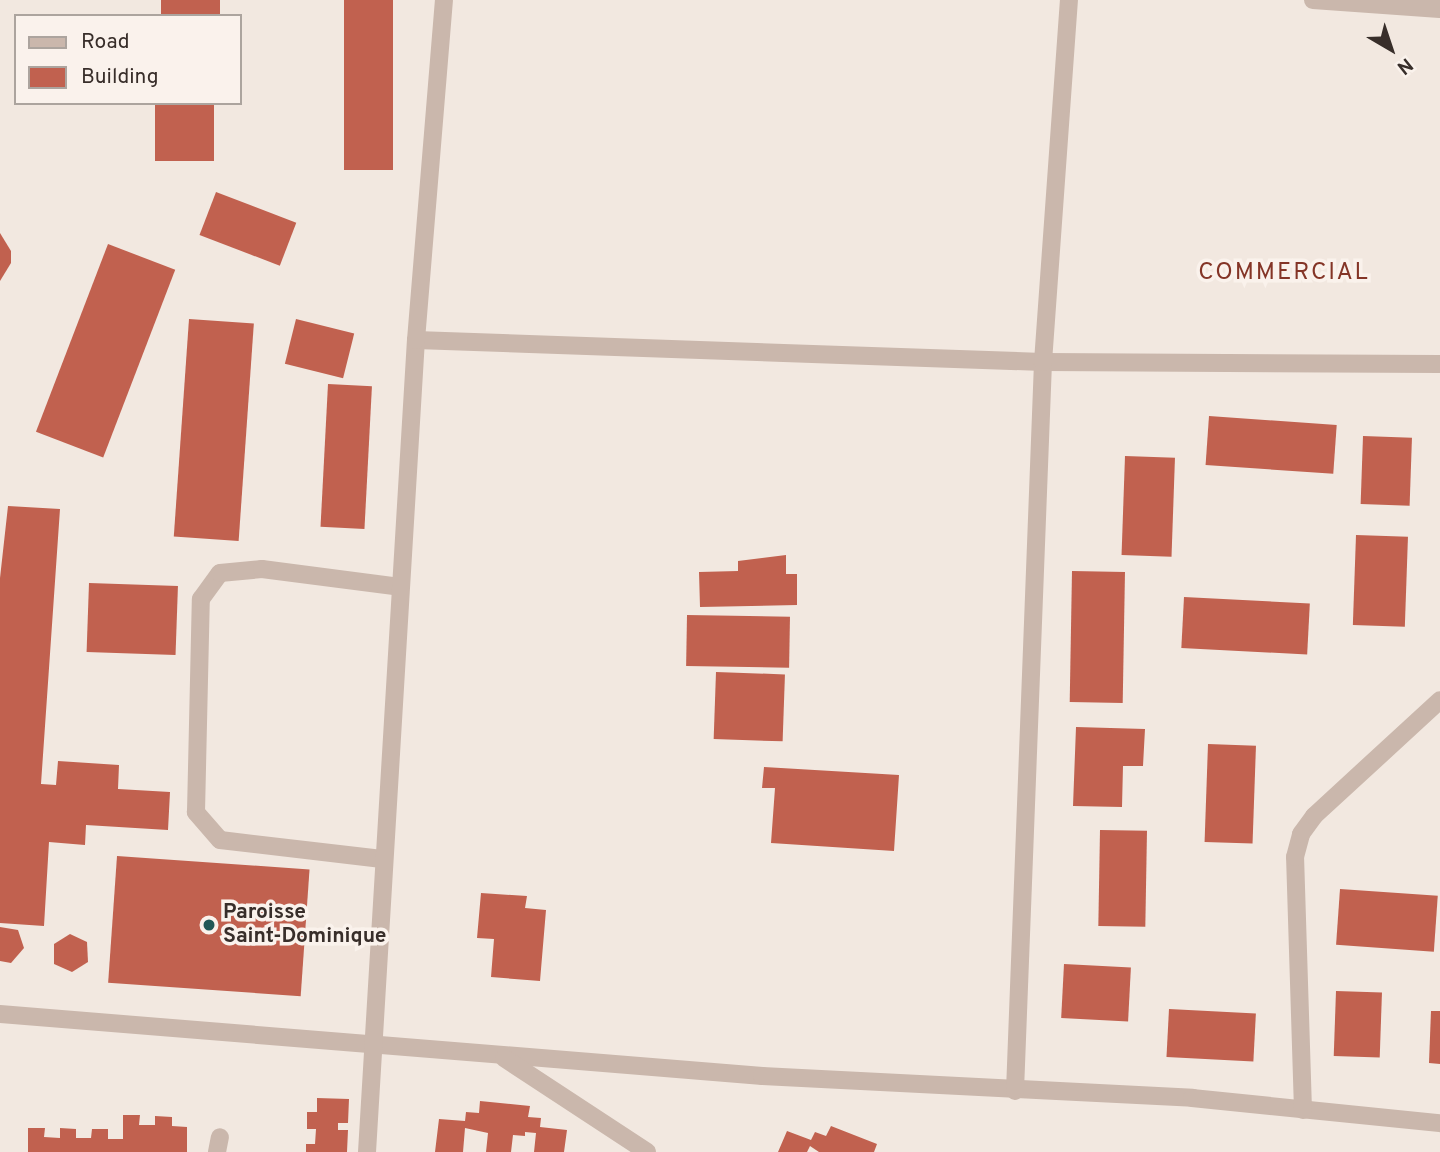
<!DOCTYPE html>
<html>
<head>
<meta charset="utf-8">
<style>
  body { margin:0 }
  #map { position:relative; width:1440px; height:1152px; overflow:hidden; background:#f2e8e0; font-family:Overpass,sans-serif }
  div>[style] { position:absolute }
  [style*='--x'] { left:calc(var(--x)*1px); top:calc(var(--y)*1px); width:calc(var(--w)*1px); rotate:calc(var(--a)*1deg) }
  .building>* { inset:0; background:#c1614f; transform-origin:0 0 }
  .minor>* { height:18px; margin:-9px; padding:0 9px; transform-origin:9px; border-radius:9px; background:#cab7ac }
  .dots>* { width:19px; height:19px; translate:-50% -50%; box-sizing:border-box; border:4px solid #faf2ec; border-radius:50% }
  span { translate:-50% -50%; white-space:nowrap; text-align:center; line-height:1.15; -webkit-text-stroke:7px #faf2ec; paint-order:stroke }
  .poi-label { font-size:21px; color:#382e2a; font-weight:700 }
  .left { translate:0 -50%; text-align:left }
  .quarter-label { font-size:24px; color:#843527; letter-spacing:2px }
  .legend { position:absolute; left:14px; top:14px; width:228px; height:91px; box-sizing:border-box; background:#faf2ec; border:2px solid #aca49e; margin:0; padding:9px 12px; list-style:none; font-size:21px; color:#382e2a }
  .legend li { display:flex; align-items:center; gap:14px; height:35px }
  .legend b { width:35px; border:2px solid #aca49e }
  .north { position:absolute; left:1356px; top:14px; width:70px; height:70px; -webkit-text-stroke:5px #faf2ec; paint-order:stroke; rotate:141deg; font-size:19px; font-weight:700; line-height:28px; text-align:center; color:#382e2a }
  .north::after { content:''; display:block; margin:auto; width:24px; height:32px; background:#382e2a; clip-path:polygon(50% 0,100% 100%,50% 72%,0 100%) }
</style>
</head>
<body>
<div id="map">
  <div class="building">
    <i style="left:161px;top:0;width:59px;height:16px"></i>
    <i style="left:344px;top:0;width:49px;height:170px"></i>
    <i style="left:155px;top:103px;width:59px;height:58px"></i>
    <i style="left:216px;top:192px;width:86px;height:46px;rotate:21deg"></i>
    <i style="clip-path:polygon(0 233px,11px 251px,11px 263px,0 281px)"></i>
    <i style="left:108px;top:244px;width:72px;height:201px;rotate:21deg"></i>
    <i style="left:189px;top:319px;width:65px;height:218px;rotate:4deg"></i>
    <i style="left:296px;top:319px;width:60px;height:46px;rotate:14deg"></i>
    <i style="left:328px;top:384px;width:44px;height:143px;rotate:3deg"></i>
    <i style="left:1209px;top:416px;width:128px;height:49px;rotate:4deg"></i>
    <i style="left:1363px;top:436px;width:49px;height:68px;rotate:2deg"></i>
    <i style="left:1125px;top:456px;width:50px;height:99px;rotate:2deg"></i>
    <i style="clip-path:polygon(8px 506px,60px 509px,41px 784px,56px 785px,58px 761px,119px 765px,118px 789px,170px 792px,168px 830px,86px 825px,85px 845px,49px 842px,44px 926px,0 923px,0 578px)"></i>
    <i style="left:1356px;top:535px;width:52px;height:90px;rotate:2deg"></i>
    <i style="clip-path:polygon(786px 555px,786px 574px,797px 574px,797px 605px,700px 607px,699px 572px,738px 571px,738px 561px)"></i>
    <i style="left:1072px;top:571px;width:53px;height:131px;rotate:1deg"></i>
    <i style="left:89px;top:583px;width:89px;height:69px;rotate:2deg"></i>
    <i style="left:1184px;top:597px;width:126px;height:51px;rotate:3deg"></i>
    <i style="left:687px;top:615px;width:103px;height:51px;rotate:1deg"></i>
    <i style="left:716px;top:672px;width:69px;height:67px;rotate:2deg"></i>
    <i style="clip-path:polygon(1076px 727px,1145px 729px,1143px 766px,1123px 766px,1122px 807px,1073px 806px)"></i>
    <i style="left:1208px;top:744px;width:48px;height:98px;rotate:2deg"></i>
    <i style="clip-path:polygon(764px 767px,899px 775px,894px 851px,771px 843px,775px 788px,762px 788px)"></i>
    <i style="left:1100px;top:830px;width:47px;height:96px;rotate:1deg"></i>
    <i style="left:117px;top:856px;width:193px;height:127px;rotate:4deg"></i>
    <i style="left:1340px;top:889px;width:98px;height:56px;rotate:4deg"></i>
    <i style="clip-path:polygon(481px 893px,527px 896px,525px 908px,546px 910px,540px 981px,491px 977px,494px 939px,477px 938px)"></i>
    <i style="clip-path:polygon(0 927px,18px 930px,24px 948px,11px 963px,0 961px)"></i>
    <i style="clip-path:polygon(70px 934px,87px 942px,88px 962px,72px 972px,54px 964px,54px 944px)"></i>
    <i style="left:1064px;top:964px;width:67px;height:54px;rotate:3deg"></i>
    <i style="left:1336px;top:991px;width:46px;height:65px;rotate:2deg"></i>
    <i style="left:1169px;top:1009px;width:87px;height:48px;rotate:3deg"></i>
    <i style="clip-path:polygon(1431px 1011px,1440px 1011px,1440px 1064px,1429px 1063px)"></i>
    <i style="clip-path:polygon(317px 1098px,349px 1099px,348px 1123px,338px 1123px,338px 1130px,348px 1130px,347px 1152px,306px 1152px,306px 1144px,315px 1144px,316px 1129px,307px 1129px,307px 1112px,317px 1112px)"></i>
    <i style="clip-path:polygon(480px 1101px,530px 1106px,528px 1117px,541px 1118px,540px 1127px,567px 1130px,564px 1152px,534px 1152px,536px 1133px,525px 1132px,525px 1136px,513px 1135px,511px 1152px,486px 1152px,488px 1133px,465px 1128px,463px 1152px,435px 1152px,439px 1119px,465px 1121px,466px 1112px,479px 1113px)"></i>
    <i style="clip-path:polygon(123px 1115px,140px 1115px,139px 1125px,155px 1125px,155px 1116px,172px 1117px,172px 1126px,187px 1127px,187px 1152px,28px 1152px,28px 1128px,45px 1128px,44px 1137px,60px 1138px,60px 1128px,76px 1129px,76px 1138px,91px 1138px,92px 1129px,108px 1129px,108px 1139px,123px 1139px)"></i>
    <i style="clip-path:polygon(831px 1126px,877px 1144px,874px 1152px,819px 1152px,810px 1146px,807px 1152px,778px 1152px,787px 1131px,811px 1140px,815px 1132px,826px 1136px)"></i>
  </div>
  <div class="minor">
    <i style="--x:1313;--y:0;--w:127;--a:4.1"></i>
    <i style="--x:416;--y:340;--w:627;--a:2.01"></i>
    <i style="--x:1043;--y:362;--w:397;--a:0.3"></i>
    <i style="--x:382;--y:859;--w:163;--a:-173.3"></i>
    <i style="--x:220;--y:840;--w:37;--a:-131"></i>
    <i style="--x:196;--y:812;--w:213;--a:-88.7"></i>
    <i style="--x:201;--y:599;--w:32;--a:-54"></i>
    <i style="--x:220;--y:573;--w:42;--a:-5.4"></i>
    <i style="--x:262;--y:569;--w:139;--a:7.4"></i>
    <i style="--x:0;--y:1014;--w:765;--a:4.65"></i>
    <i style="--x:762;--y:1076;--w:431;--a:2.9"></i>
    <i style="--x:1192;--y:1098;--w:249;--a:5.8"></i>
    <i style="--x:504;--y:1058;--w:171;--a:33.3"></i>
    <i style="--x:1015;--y:1091;--w:730;--a:-87.8"></i>
    <i style="--x:1043;--y:362;--w:363;--a:-85.9"></i>
    <i style="--x:1303;--y:1110;--w:253;--a:-91.8"></i>
    <i style="--x:1295;--y:857;--w:24;--a:-75"></i>
    <i style="--x:1301;--y:834;--w:22;--a:-54"></i>
    <i style="--x:1314;--y:816;--w:171;--a:-42.6"></i>
    <i style="--x:217;--y:1152;--w:15;--a:-79"></i>
    <i style="--x:367;--y:1152;--w:813;--a:-86.55"></i>
    <i style="--x:416;--y:340;--w:341;--a:-85.3"></i>
  </div>
  <div class="dots">
    <i style="left:209px;top:925px;background:#215857"></i>
  </div>
  <div class="poi-label">
    <span class="left" style="left:223px;top:925px">Paroisse<br>Saint-Dominique</span>
  </div>
  <div class="quarter-label">
    <span style="left:1284px;top:274px">COMMERCIAL</span>
  </div>
  <ul class="legend">
  <li><b style="height:9px;background:#cab7ac"></b>Road</li>
  <li><b style="height:19px;background:#c1614f"></b>Building</li>
  </ul>
  <div class="north">N</div>
</div>
</body>
</html>
